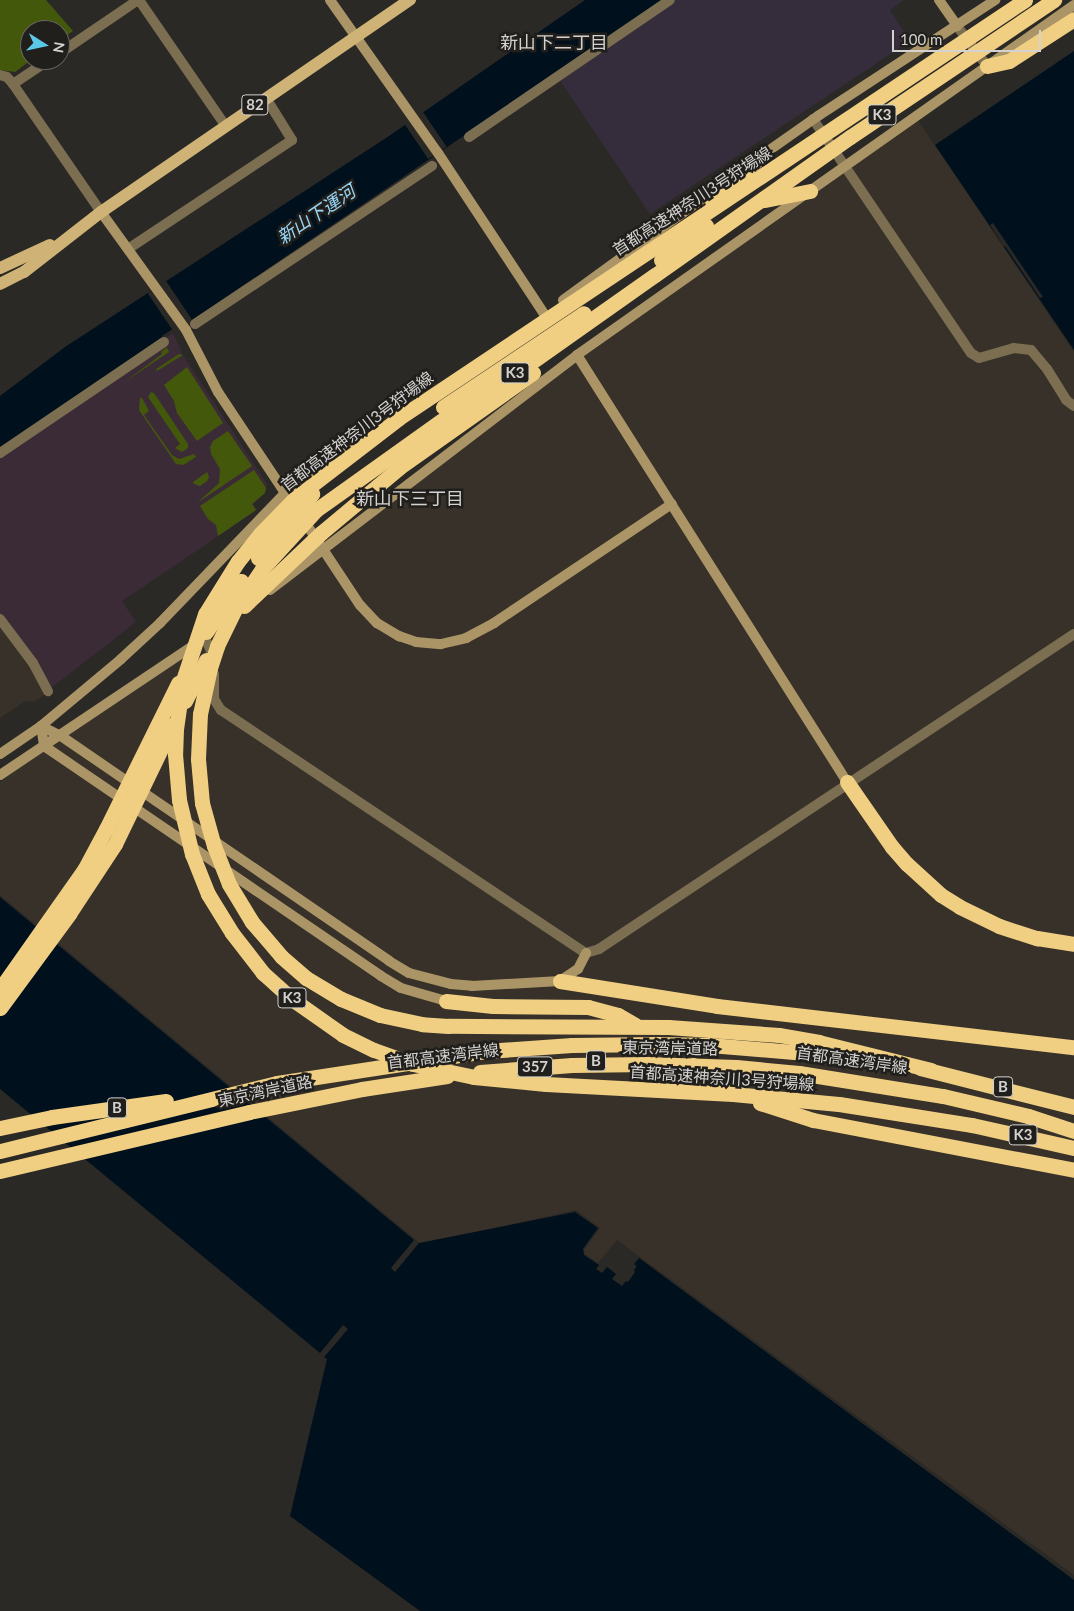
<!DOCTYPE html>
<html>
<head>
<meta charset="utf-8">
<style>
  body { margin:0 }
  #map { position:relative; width:1074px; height:1611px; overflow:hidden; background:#2b2926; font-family:Lato,"Noto Sans JP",sans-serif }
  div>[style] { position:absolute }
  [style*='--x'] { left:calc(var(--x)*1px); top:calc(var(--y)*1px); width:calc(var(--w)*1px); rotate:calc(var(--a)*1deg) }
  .commercial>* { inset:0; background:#352d3c }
  .built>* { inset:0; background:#373129 }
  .medical>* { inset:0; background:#3a2b37 }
  .green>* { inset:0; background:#44580b }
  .water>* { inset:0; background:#00101c }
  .pier>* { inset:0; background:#2b2926; transform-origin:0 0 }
  .street>* { height:10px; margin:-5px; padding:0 5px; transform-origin:5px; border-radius:5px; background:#7c6e51 }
  .secondary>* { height:10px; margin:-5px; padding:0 5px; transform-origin:5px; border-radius:5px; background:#ab9566 }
  .primary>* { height:12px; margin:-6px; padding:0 6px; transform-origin:6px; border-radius:6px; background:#cfb376 }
  .highway>* { height:15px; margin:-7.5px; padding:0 7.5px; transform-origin:7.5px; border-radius:7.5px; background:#f0cf83 }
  span { translate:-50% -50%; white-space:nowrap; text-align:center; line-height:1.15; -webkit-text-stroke:5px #211f1c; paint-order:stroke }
  .shield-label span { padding:1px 4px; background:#211f1c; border:1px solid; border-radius:4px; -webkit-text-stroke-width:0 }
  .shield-label { font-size:15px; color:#d3d2d0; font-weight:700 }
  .street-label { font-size:16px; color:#d3d2d0 }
  .neighbourhood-label { font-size:18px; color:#d3d2d0 }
  .water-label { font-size:18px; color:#97d6f7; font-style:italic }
  .north { position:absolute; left:20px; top:20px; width:50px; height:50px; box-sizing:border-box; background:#211f1c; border:1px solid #686764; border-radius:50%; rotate:100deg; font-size:14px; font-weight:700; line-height:20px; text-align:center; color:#d3d2d0 }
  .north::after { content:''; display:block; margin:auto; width:18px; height:22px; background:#5bc8e7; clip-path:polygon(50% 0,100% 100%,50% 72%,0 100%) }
  .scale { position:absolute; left:892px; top:30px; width:149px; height:22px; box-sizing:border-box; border:2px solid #d3d2d0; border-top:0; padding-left:6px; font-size:15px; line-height:18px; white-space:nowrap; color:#d3d2d0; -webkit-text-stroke:4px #211f1c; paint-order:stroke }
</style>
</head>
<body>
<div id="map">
  <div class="commercial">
    <i style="clip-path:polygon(676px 0,904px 0,890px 10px,910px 41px,650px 214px,559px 79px)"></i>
  </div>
  <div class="built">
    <i style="clip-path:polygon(915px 116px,1074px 352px,1074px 1575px,617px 1240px,598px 1263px,585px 1254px,584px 1250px,600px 1228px,576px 1210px,421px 1244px,0 895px,0 782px,672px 290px)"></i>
    <i style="clip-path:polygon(0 624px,30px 665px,46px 694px,34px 702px,25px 701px,0 718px)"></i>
  </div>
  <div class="medical">
    <i style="clip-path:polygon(173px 333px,183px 355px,267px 484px,265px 493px,253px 504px,257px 510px,122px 601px,136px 622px,46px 692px,30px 665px,0 623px,0 450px)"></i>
  </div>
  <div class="green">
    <i style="clip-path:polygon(0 0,46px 0,73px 31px,60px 40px,60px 30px,30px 30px,31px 60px,15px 72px,0 70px)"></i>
    <i style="clip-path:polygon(167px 347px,169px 352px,123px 383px,162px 354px,161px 352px)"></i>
    <i style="clip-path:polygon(179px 354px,183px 355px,157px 371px,156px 369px)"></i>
    <i style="clip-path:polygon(187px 367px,223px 423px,197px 441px,177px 413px,174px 401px,164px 385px)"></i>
    <i style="clip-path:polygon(151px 392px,154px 393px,188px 444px,188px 448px,182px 452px,175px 448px,180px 444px,148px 397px)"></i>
    <i style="clip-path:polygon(140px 398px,142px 398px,149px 411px,144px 415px,172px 455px,179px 459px,194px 454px,196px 457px,183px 465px,176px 464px,139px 410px)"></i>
    <i style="clip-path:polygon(228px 431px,252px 466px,197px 503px,219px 483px,220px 469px,211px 454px,210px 447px,213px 441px)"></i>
    <i style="clip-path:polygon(254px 470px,266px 488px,265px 493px,252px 504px,256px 510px,218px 536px,216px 525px,208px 519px,200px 506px)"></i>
    <i style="clip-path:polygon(207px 472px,209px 477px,207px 481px,200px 486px,194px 484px,193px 482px)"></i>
  </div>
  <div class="water">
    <i style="clip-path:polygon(585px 0,664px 0,192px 320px,189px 318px,162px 336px,163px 339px,0 449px,0 396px,65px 347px,392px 134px)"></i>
    <i style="clip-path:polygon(1074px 51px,1074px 350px,935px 145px)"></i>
    <i style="clip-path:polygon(0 897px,414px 1240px,391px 1268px,395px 1272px,419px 1243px,575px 1212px,598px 1228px,583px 1249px,584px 1255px,599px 1265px,596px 1269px,602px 1273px,607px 1267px,616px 1274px,612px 1279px,622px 1286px,626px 1281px,628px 1282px,635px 1272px,634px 1270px,637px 1266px,634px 1264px,639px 1258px,1074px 1580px,1074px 1611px,420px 1611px,290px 1516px,327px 1359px,324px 1357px,348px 1329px,343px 1325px,320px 1353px,0 1089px)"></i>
  </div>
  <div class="pier">
    <i style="left:423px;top:112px;width:42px;height:22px;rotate:56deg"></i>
    <i style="clip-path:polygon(993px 223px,1043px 297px,1040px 298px,1005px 246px,1004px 247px,990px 225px)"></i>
    <i style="left:166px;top:281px;width:46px;height:22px;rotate:56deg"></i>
  </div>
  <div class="street">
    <i style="--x:139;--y:0;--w:152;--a:55.5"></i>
    <i style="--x:957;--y:26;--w:50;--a:53.1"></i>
    <i style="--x:60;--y:53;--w:94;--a:-34.2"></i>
    <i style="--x:0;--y:75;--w:7;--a:16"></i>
    <i style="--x:7;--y:77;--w:9;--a:49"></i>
    <i style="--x:13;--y:84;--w:155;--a:55.5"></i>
    <i style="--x:13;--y:84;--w:43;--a:-33.7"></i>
    <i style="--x:813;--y:119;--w:282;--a:56"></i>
    <i style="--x:971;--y:353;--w:9;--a:32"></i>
    <i style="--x:979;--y:358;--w:36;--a:-16"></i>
    <i style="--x:1014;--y:348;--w:17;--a:7"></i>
    <i style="--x:1031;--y:350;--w:25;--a:50"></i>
    <i style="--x:1047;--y:369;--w:36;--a:58"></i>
    <i style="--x:1066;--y:400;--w:10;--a:37"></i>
    <i style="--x:469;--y:137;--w:243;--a:-34.3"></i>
    <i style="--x:128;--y:249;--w:197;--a:-33.6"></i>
    <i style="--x:292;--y:140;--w:49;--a:-121.8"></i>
    <i style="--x:195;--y:324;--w:285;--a:-33.7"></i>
    <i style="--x:0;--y:453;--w:198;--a:-34.1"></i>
    <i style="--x:0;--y:619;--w:55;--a:53.1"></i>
    <i style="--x:33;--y:663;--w:32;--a:62"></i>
    <i style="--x:205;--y:638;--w:21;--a:65"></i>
    <i style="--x:214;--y:674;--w:25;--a:90"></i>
    <i style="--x:214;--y:699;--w:13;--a:58"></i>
    <i style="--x:221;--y:710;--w:438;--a:33.7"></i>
    <i style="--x:586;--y:953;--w:14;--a:-17"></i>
    <i style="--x:599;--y:949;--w:570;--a:-33.55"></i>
  </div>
  <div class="secondary">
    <i style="--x:330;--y:0;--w:187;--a:54.8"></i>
    <i style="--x:438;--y:153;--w:193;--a:56.6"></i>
    <i style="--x:939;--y:0;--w:32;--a:55"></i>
    <i style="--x:757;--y:159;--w:75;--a:-35.2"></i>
    <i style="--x:818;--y:116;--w:212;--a:-33.2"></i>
    <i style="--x:101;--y:212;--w:145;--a:54.2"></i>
    <i style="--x:186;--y:330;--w:70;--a:62.7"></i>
    <i style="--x:218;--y:392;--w:128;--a:56.4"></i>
    <i style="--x:563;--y:300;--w:190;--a:-36"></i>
    <i style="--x:577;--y:355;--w:505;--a:57.69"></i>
    <i style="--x:303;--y:519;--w:103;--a:56.5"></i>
    <i style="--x:360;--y:605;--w:25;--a:47"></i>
    <i style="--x:377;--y:623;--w:26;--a:31"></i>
    <i style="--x:399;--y:636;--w:18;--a:19"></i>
    <i style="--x:416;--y:642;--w:25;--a:5"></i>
    <i style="--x:441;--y:644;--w:26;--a:-13"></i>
    <i style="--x:466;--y:638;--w:32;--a:-28"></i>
    <i style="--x:494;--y:623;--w:214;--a:-33.8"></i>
    <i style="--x:270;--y:590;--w:387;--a:-37.4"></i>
    <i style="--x:577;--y:355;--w:608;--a:-35.15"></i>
    <i style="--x:41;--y:726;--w:22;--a:27"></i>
    <i style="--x:61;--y:736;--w:398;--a:34.4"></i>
    <i style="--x:389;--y:961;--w:23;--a:31"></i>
    <i style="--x:409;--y:973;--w:43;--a:14.7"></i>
    <i style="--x:451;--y:984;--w:21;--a:5"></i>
    <i style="--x:472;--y:986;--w:88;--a:-3.3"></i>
    <i style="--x:560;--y:981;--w:22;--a:-34"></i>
    <i style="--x:578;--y:969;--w:18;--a:-63"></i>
    <i style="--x:41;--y:726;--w:20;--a:81"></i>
    <i style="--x:44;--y:746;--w:408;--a:34.3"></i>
    <i style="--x:381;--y:976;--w:23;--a:31"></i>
    <i style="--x:401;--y:988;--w:47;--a:16.1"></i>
    <i style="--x:0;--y:754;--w:50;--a:-34.3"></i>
    <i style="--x:41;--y:726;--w:104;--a:-39.9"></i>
    <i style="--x:121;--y:659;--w:53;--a:-42.7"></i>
    <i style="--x:160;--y:623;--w:180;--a:-46.1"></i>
    <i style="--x:285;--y:493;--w:83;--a:-35.2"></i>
    <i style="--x:0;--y:775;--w:236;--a:-33.8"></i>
  </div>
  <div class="primary">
    <i style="--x:0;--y:268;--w:55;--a:-24.7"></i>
    <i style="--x:0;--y:284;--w:27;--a:-27"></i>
    <i style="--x:24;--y:272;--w:98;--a:-37.9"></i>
    <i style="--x:101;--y:212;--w:375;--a:-34.5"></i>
  </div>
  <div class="highway">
    <i style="--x:1025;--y:0;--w:753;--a:146.27"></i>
    <i style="--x:399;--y:418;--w:131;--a:142.4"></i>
    <i style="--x:295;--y:498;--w:50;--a:134.2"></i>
    <i style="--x:260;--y:534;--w:35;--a:129"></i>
    <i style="--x:238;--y:561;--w:62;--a:121.9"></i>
    <i style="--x:205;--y:614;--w:70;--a:108.4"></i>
    <i style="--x:183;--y:680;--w:49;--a:98.1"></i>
    <i style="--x:176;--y:729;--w:25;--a:92"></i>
    <i style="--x:175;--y:754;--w:46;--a:85"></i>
    <i style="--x:179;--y:800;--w:56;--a:76.5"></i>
    <i style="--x:192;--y:854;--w:43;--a:68.2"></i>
    <i style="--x:208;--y:894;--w:46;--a:58.4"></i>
    <i style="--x:232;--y:933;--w:51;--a:52.2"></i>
    <i style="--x:263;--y:973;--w:39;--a:42"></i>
    <i style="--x:292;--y:999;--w:62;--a:35.2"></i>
    <i style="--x:343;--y:1035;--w:34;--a:26"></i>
    <i style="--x:374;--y:1050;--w:41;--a:19.7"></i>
    <i style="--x:413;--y:1064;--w:62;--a:12"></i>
    <i style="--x:474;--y:1077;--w:72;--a:5.6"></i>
    <i style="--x:546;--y:1084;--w:187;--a:3.1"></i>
    <i style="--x:733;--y:1094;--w:106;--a:5.4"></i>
    <i style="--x:839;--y:1104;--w:135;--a:9"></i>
    <i style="--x:972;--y:1125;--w:105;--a:12.7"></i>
    <i style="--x:987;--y:66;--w:23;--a:-13"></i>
    <i style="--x:1009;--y:61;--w:77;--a:-32.9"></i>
    <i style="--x:765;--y:200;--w:46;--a:-11.3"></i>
    <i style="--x:712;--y:201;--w:67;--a:-42.6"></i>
    <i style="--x:661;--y:260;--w:42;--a:-40.2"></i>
    <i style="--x:693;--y:233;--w:15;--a:-28"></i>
    <i style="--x:443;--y:407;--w:169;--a:-33.7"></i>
    <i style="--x:258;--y:558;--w:84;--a:-49.8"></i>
    <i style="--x:244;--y:606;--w:106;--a:-43.5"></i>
    <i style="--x:321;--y:533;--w:103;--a:-39.9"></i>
    <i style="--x:400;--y:467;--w:163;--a:-35.3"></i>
    <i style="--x:206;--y:632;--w:62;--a:-55.5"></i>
    <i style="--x:185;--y:701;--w:46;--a:-62.9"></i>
    <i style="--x:847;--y:782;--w:79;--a:55.3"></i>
    <i style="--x:892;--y:847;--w:23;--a:49"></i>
    <i style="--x:907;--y:864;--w:46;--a:42.4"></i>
    <i style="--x:941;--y:895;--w:22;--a:32"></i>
    <i style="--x:960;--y:907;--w:43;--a:26"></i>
    <i style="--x:999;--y:926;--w:40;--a:18"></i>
    <i style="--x:1037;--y:938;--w:37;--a:9"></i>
    <i style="--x:560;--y:981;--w:159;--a:9"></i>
    <i style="--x:717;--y:1006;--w:359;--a:6.6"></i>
    <i style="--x:0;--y:989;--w:146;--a:-54.8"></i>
    <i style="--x:84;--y:870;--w:47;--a:-61.8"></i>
    <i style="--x:106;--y:829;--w:163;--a:-63.7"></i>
    <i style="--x:446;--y:1001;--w:47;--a:6.1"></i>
    <i style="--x:493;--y:1006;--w:95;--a:0.6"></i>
    <i style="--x:588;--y:1007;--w:31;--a:15"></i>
    <i style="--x:618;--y:1015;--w:20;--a:30"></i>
    <i style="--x:0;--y:1008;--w:117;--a:-53.7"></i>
    <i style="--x:69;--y:914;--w:84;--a:-56.7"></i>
    <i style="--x:115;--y:844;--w:133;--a:-64.2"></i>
    <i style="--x:693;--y:1065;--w:54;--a:29.9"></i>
    <i style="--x:920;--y:1068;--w:159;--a:14.2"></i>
    <i style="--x:931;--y:1070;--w:115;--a:-166"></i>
    <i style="--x:819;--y:1042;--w:41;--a:-170.1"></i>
    <i style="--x:779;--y:1035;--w:111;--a:-175.9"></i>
    <i style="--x:668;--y:1027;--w:220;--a:-179.7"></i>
    <i style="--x:448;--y:1026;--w:26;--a:-176"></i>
    <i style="--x:422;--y:1024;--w:43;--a:-167.9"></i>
    <i style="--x:380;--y:1015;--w:42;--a:-157.7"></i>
    <i style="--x:341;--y:999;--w:41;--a:-149"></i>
    <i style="--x:306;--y:978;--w:33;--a:-139"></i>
    <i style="--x:281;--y:956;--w:45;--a:-130.5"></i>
    <i style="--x:252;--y:922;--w:44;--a:-121.2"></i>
    <i style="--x:229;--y:884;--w:41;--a:-111.5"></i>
    <i style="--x:214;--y:846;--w:45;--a:-105.6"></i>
    <i style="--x:202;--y:803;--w:44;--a:-95.2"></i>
    <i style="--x:198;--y:759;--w:45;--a:-87.5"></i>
    <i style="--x:200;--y:714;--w:47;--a:-77.7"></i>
    <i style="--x:210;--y:668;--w:23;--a:-72"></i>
    <i style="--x:217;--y:646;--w:41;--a:-64.1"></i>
    <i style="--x:235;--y:609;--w:48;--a:-56"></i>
    <i style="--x:262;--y:569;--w:80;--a:-47.5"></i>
    <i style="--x:316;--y:510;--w:153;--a:-35.5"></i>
    <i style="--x:441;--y:421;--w:98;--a:-32.9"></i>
    <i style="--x:523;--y:368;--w:161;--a:-35.2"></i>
    <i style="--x:655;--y:275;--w:239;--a:-35.3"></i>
    <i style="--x:850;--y:137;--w:246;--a:-33.9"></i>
    <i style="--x:480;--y:1072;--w:92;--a:-4.4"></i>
    <i style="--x:572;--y:1065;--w:75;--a:-0.8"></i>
    <i style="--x:647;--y:1064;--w:89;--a:1.9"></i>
    <i style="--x:736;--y:1067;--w:63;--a:5.4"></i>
    <i style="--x:799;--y:1073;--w:146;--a:9.1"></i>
    <i style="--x:943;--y:1096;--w:87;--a:13.2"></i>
    <i style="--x:1028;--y:1116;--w:48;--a:18.1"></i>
    <i style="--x:760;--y:1103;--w:56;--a:17.8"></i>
    <i style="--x:813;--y:1120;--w:266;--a:10.8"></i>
    <i style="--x:0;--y:1128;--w:53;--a:-11.9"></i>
    <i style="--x:52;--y:1117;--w:115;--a:-8"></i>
    <i style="--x:0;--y:1151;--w:285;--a:-13.8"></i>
    <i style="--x:277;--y:1083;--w:211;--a:-8.7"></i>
    <i style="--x:486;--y:1051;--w:86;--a:-4"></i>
    <i style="--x:572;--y:1045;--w:86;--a:-0.7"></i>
    <i style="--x:658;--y:1044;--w:52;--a:1.1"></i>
    <i style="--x:710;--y:1045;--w:131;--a:4.8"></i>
    <i style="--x:0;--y:1171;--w:256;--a:-13.3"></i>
    <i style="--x:249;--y:1112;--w:115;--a:-11.5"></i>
    <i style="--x:362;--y:1089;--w:86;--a:-8.7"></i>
  </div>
  <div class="shield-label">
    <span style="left:255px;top:105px">82</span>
    <span style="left:882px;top:115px">K3</span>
    <span style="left:515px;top:373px">K3</span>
    <span style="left:292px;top:998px">K3</span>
    <span style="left:596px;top:1061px">B</span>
    <span style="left:535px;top:1067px">357</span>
    <span style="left:1003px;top:1087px">B</span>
    <span style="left:117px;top:1108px">B</span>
    <span style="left:1023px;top:1135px">K3</span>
  </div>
  <div class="street-label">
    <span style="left:692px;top:201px;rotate:-33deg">首都高速神奈川3号狩場線</span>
    <span style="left:357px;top:431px;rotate:-37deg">首都高速神奈川3号狩場線</span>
    <span style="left:670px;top:1048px;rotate:1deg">東京湾岸道路</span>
    <span style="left:443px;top:1056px;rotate:-7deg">首都高速湾岸線</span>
    <span style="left:852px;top:1060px;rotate:8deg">首都高速湾岸線</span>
    <span style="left:722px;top:1078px;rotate:4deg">首都高速神奈川3号狩場線</span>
    <span style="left:265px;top:1091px;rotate:-12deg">東京湾岸道路</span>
  </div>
  <div class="neighbourhood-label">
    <span style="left:554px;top:42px">新山下二丁目</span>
    <span style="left:410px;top:498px">新山下三丁目</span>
  </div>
  <div class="water-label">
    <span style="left:316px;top:214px;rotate:-34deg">新山下運河</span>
  </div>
  <div class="north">N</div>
  <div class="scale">100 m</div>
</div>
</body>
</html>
